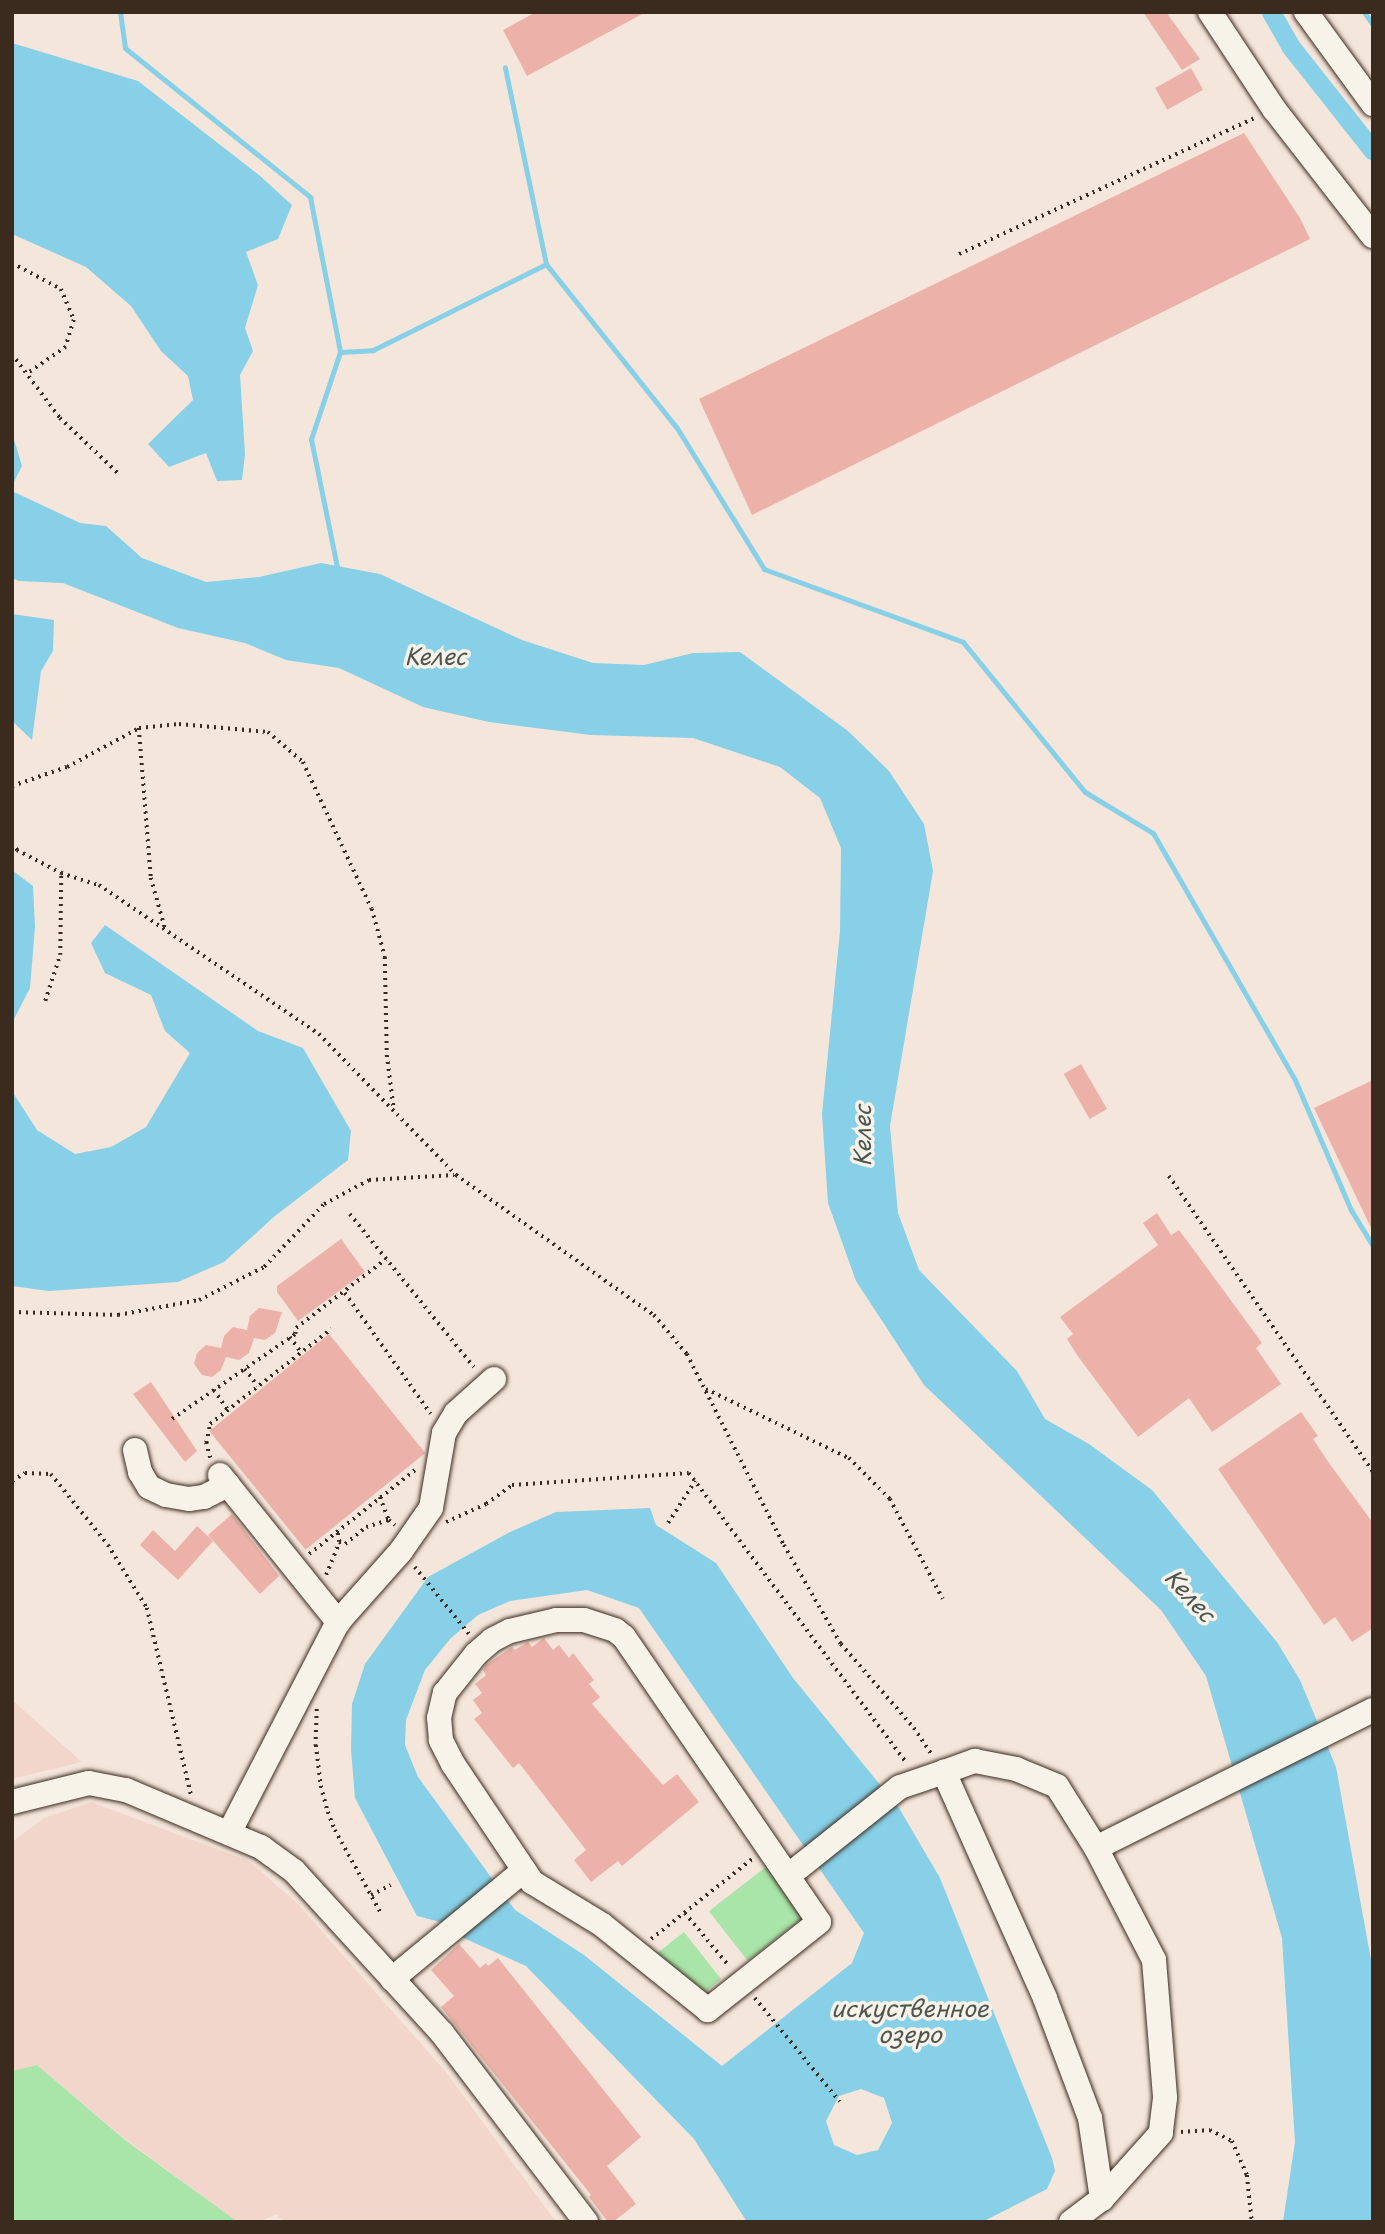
<!DOCTYPE html>
<html>
<head>
<meta charset="utf-8">
<style>
  body { margin:0 }
  #map { position:relative; width:1385px; height:2234px; overflow:hidden; background:#f5e6db; font-family:"Playpen Sans",sans-serif }
  div>[style] { position:absolute }
  [style*='--x'] { left:calc(var(--x)*1px); top:calc(var(--y)*1px); width:calc(var(--w)*1px); rotate:calc(var(--a)*1deg) }
  .built>* { inset:0; background:#f2d6cc }
  .green>* { inset:0; background:#a9e4a9; transform-origin:0 0 }
  .water>* { inset:0; background:#87d0e7 }
  .stream>* { height:5px; margin:-2.5px; padding:0 2.5px; transform-origin:2.5px; border-radius:2.5px; background:#87d0e7 }
  .canal>* { height:19px; margin:-9.5px; padding:0 9.5px; transform-origin:9.5px; border-radius:9.5px; background:#87d0e7 }
  .building>* { inset:0; background:#ecb2a9; transform-origin:0 0 }
  .path>* { height:3.5px; margin-top:-1.75px; transform-origin:0; background:repeating-linear-gradient(90deg,#3b2a1e 0 2px,transparent 0 7px) }
  .roads { filter:drop-shadow(0 0 2px #3b2a1e) drop-shadow(0 0 2px #3b2a1e) }
  .minor>* { height:24px; margin:-12px; padding:0 12px; transform-origin:12px; border-radius:12px; background:#f7f3e8 }
  span { translate:-50% -50%; white-space:nowrap; text-align:center; line-height:1.15; -webkit-text-stroke:7px #f7f3e8; paint-order:stroke }
  .water-label { font-size:23px; color:#4e5450; font-style:italic }
  .frame { position:absolute; inset:0; border:14px solid #3b2a1e; pointer-events:none }
</style>
</head>
<body>
<div id="map">
  <div class="built">
    <i style="clip-path:polygon(12px 1700px,82px 1762px,12px 1779px)"></i>
    <i style="clip-path:polygon(91px 1802px,249px 1861px,297px 1903px,446px 2072px,556px 2222px,283px 2222px,277px 2214px,258px 2222px,238px 2222px,125px 2139px,37px 2065px,12px 2071px,12px 1842px,44px 1818px)"></i>
  </div>
  <div class="green">
    <i style="left:768px;top:1865px;width:63px;height:75px;rotate:52deg"></i>
    <i style="clip-path:polygon(684px 1932px,721px 1979px,703px 1994px,656px 1954px)"></i>
    <i style="clip-path:polygon(37px 2065px,125px 2140px,238px 2222px,12px 2222px,12px 2071px)"></i>
  </div>
  <div class="water">
    <i style="clip-path:polygon(12px 43px,138px 81px,259px 175px,292px 205px,278px 239px,246px 252px,258px 285px,245px 328px,253px 351px,240px 375px,245px 454px,242px 480px,217px 481px,206px 453px,169px 467px,148px 444px,193px 400px,188px 376px,161px 351px,131px 306px,86px 267px,12px 234px)"></i>
    <i style="clip-path:polygon(12px 433px,22px 466px,12px 486px)"></i>
    <i style="clip-path:polygon(12px 491px,80px 523px,106px 526px,142px 558px,206px 582px,259px 577px,321px 563px,380px 574px,522px 640px,593px 663px,644px 665px,693px 653px,740px 652px,848px 731px,889px 771px,924px 824px,933px 871px,890px 1126px,898px 1213px,919px 1270px,1017px 1371px,1045px 1419px,1089px 1444px,1152px 1490px,1277px 1642px,1300px 1680px,1336px 1767px,1373px 1971px,1373px 2222px,1283px 2222px,1295px 2142px,1282px 1938px,1206px 1676px,1161px 1610px,924px 1385px,856px 1281px,828px 1203px,822px 1114px,840px 931px,841px 848px,820px 798px,780px 767px,693px 738px,591px 735px,489px 722px,423px 707px,339px 668px,286px 660px,245px 643px,178px 628px,63px 583px,19px 581px,12px 578px)"></i>
    <i style="clip-path:polygon(12px 614px,54px 620px,53px 651px,41px 671px,32px 740px,12px 721px)"></i>
    <i style="clip-path:polygon(12px 870px,33px 886px,35px 927px,30px 988px,12px 1023px)"></i>
    <i style="clip-path:polygon(105px 925px,258px 1031px,303px 1048px,351px 1131px,348px 1160px,275px 1216px,224px 1262px,178px 1282px,49px 1291px,12px 1286px,12px 1091px,37px 1130px,75px 1154px,111px 1147px,146px 1127px,190px 1053px,165px 1031px,151px 995px,105px 973px,91px 943px)"></i>
    <i style="clip-path:polygon(evenodd,650px 1508px,656px 1525px,716px 1563px,793px 1678px,899px 1808px,940px 1878px,1052px 2158px,1055px 2171px,1047px 2189px,982px 2222px,747px 2222px,694px 2139px,526px 1966px,459px 1936px,444px 1923px,417px 1916px,355px 1798px,351px 1750px,352px 1704px,365px 1664px,428px 1577px,510px 1532px,556px 1512px,650px 1508px,587px 1590px,639px 1608px,864px 1933px,852px 1963px,722px 2066px,584px 1955px,515px 1910px,418px 1777px,405px 1745px,406px 1720px,425px 1670px,450px 1639px,478px 1615px,510px 1601px,587px 1590px,650px 1508px,861px 2089px,884px 2098px,892px 2123px,878px 2150px,857px 2155px,834px 2145px,826px 2121px,839px 2096px,861px 2089px)"></i>
  </div>
  <div class="stream">
    <i style="--x:120;--y:12;--w:36;--a:82"></i>
    <i style="--x:125;--y:48;--w:238;--a:38.8"></i>
    <i style="--x:310;--y:197;--w:158;--a:79"></i>
    <i style="--x:340;--y:352;--w:92;--a:108.4"></i>
    <i style="--x:311;--y:439;--w:136;--a:78.5"></i>
    <i style="--x:1364;--y:12;--w:16;--a:55"></i>
    <i style="--x:546;--y:264;--w:210;--a:51.4"></i>
    <i style="--x:677;--y:428;--w:166;--a:58.3"></i>
    <i style="--x:764;--y:569;--w:212;--a:20.1"></i>
    <i style="--x:963;--y:642;--w:193;--a:50.9"></i>
    <i style="--x:1085;--y:792;--w:79;--a:31.1"></i>
    <i style="--x:1153;--y:833;--w:285;--a:60.1"></i>
    <i style="--x:1295;--y:1080;--w:142;--a:66.7"></i>
    <i style="--x:1351;--y:1210;--w:42;--a:58.6"></i>
    <i style="--x:340;--y:352;--w:33;--a:-3"></i>
    <i style="--x:373;--y:350;--w:193;--a:-26.4"></i>
    <i style="--x:546;--y:264;--w:201;--a:-101.8"></i>
  </div>
  <div class="canal">
    <i style="--x:1271;--y:12;--w:40;--a:60.3"></i>
    <i style="--x:1291;--y:47;--w:132;--a:51.7"></i>
  </div>
  <div class="building">
    <i style="clip-path:polygon(536px 12px,646px 12px,527px 76px,503px 30px)"></i>
    <i style="clip-path:polygon(1143px 12px,1166px 12px,1200px 59px,1182px 70px)"></i>
    <i style="left:1191px;top:68px;width:25px;height:41px;rotate:61deg"></i>
    <i style="clip-path:polygon(1244px 133px,1300px 218px,1310px 239px,752px 515px,699px 399px)"></i>
    <i style="left:1081px;top:1064px;width:52px;height:20px;rotate:60deg"></i>
    <i style="clip-path:polygon(1373px 1080px,1373px 1232px,1314px 1108px)"></i>
    <i style="clip-path:polygon(1157px 1213px,1171px 1235px,1179px 1230px,1202px 1261px,1262px 1343px,1256px 1348px,1281px 1384px,1212px 1432px,1189px 1398px,1138px 1437px,1077px 1355px,1067px 1339px,1073px 1334px,1060px 1317px,1158px 1245px,1143px 1223px)"></i>
    <i style="clip-path:polygon(341px 1239px,365px 1272px,298px 1321px,277px 1292px,277px 1286px)"></i>
    <i style="clip-path:polygon(259px 1308px,282px 1312px,275px 1333px,265px 1340px,254px 1338px,249px 1353px,239px 1360px,226px 1357px,221px 1370px,212px 1377px,202px 1375px,194px 1364px,197px 1353px,206px 1345px,221px 1348px,224px 1336px,233px 1327px,247px 1330px,250px 1316px)"></i>
    <i style="left:329px;top:1334px;width:153px;height:154px;rotate:51deg"></i>
    <i style="clip-path:polygon(151px 1382px,197px 1451px,185px 1462px,133px 1394px)"></i>
    <i style="clip-path:polygon(1301px 1412px,1318px 1436px,1313px 1439px,1329px 1463px,1373px 1523px,1373px 1628px,1352px 1642px,1335px 1617px,1324px 1625px,1218px 1469px)"></i>
    <i style="clip-path:polygon(232px 1514px,279px 1576px,260px 1594px,208px 1535px)"></i>
    <i style="clip-path:polygon(197px 1526px,213px 1541px,178px 1580px,140px 1545px,153px 1530px,175px 1551px)"></i>
    <i style="clip-path:polygon(544px 1638px,553px 1650px,559px 1645px,569px 1658px,573px 1653px,594px 1680px,589px 1684px,600px 1697px,592px 1704px,663px 1785px,677px 1774px,699px 1802px,622px 1866px,618px 1861px,591px 1882px,574px 1860px,586px 1850px,519px 1763px,513px 1768px,474px 1719px,482px 1713px,473px 1700px,482px 1693px,475px 1684px,486px 1675px,483px 1670px,486px 1665px,512px 1647px,515px 1650px,528px 1642px,532px 1647px)"></i>
    <i style="clip-path:polygon(459px 1944px,480px 1968px,486px 1963px,488px 1966px,498px 1958px,641px 2137px,607px 2166px,636px 2204px,613px 2222px,608px 2222px,589px 2197px,591px 2195px,441px 2007px,454px 1996px,431px 1970px)"></i>
  </div>
  <div class="path">
    <i style="--x:959;--y:254;--w:328;--a:-24.7"></i>
    <i style="--x:12;--y:263;--w:55;--a:28"></i>
    <i style="--x:61;--y:289;--w:34;--a:67"></i>
    <i style="--x:74;--y:320;--w:28;--a:107"></i>
    <i style="--x:66;--y:347;--w:47;--a:145.3"></i>
    <i style="--x:12;--y:354;--w:80;--a:53.1"></i>
    <i style="--x:60;--y:418;--w:81;--a:43.5"></i>
    <i style="--x:139;--y:728;--w:150;--a:85.4"></i>
    <i style="--x:151;--y:878;--w:52;--a:74.4"></i>
    <i style="--x:12;--y:786;--w:58;--a:-19.1"></i>
    <i style="--x:67;--y:767;--w:82;--a:-28.4"></i>
    <i style="--x:139;--y:728;--w:40;--a:-5.7"></i>
    <i style="--x:179;--y:724;--w:89;--a:5.1"></i>
    <i style="--x:268;--y:732;--w:46;--a:40.6"></i>
    <i style="--x:303;--y:762;--w:162;--a:64.9"></i>
    <i style="--x:372;--y:909;--w:50;--a:74.8"></i>
    <i style="--x:385;--y:957;--w:98;--a:88.8"></i>
    <i style="--x:387;--y:1055;--w:55;--a:82.7"></i>
    <i style="--x:12;--y:843;--w:9;--a:54"></i>
    <i style="--x:17;--y:850;--w:50;--a:27.6"></i>
    <i style="--x:61;--y:873;--w:40;--a:18"></i>
    <i style="--x:99;--y:885;--w:266;--a:34.1"></i>
    <i style="--x:319;--y:1034;--w:197;--a:45.8"></i>
    <i style="--x:456;--y:1175;--w:242;--a:35.3"></i>
    <i style="--x:654;--y:1315;--w:51;--a:49.8"></i>
    <i style="--x:687;--y:1354;--w:214;--a:63.1"></i>
    <i style="--x:784;--y:1545;--w:114;--a:60.1"></i>
    <i style="--x:841;--y:1644;--w:111;--a:49"></i>
    <i style="--x:914;--y:1728;--w:34;--a:56"></i>
    <i style="--x:45;--y:1001;--w:48;--a:-71.9"></i>
    <i style="--x:60;--y:955;--w:82;--a:-89.3"></i>
    <i style="--x:1169;--y:1176;--w:359;--a:55.4"></i>
    <i style="--x:350;--y:1214;--w:197;--a:51"></i>
    <i style="--x:345;--y:1293;--w:148;--a:54.6"></i>
    <i style="--x:12;--y:1312;--w:106;--a:1.6"></i>
    <i style="--x:118;--y:1315;--w:82;--a:-10.5"></i>
    <i style="--x:199;--y:1300;--w:73;--a:-26.9"></i>
    <i style="--x:264;--y:1267;--w:87;--a:-46.4"></i>
    <i style="--x:324;--y:1204;--w:51;--a:-28.1"></i>
    <i style="--x:369;--y:1180;--w:85;--a:-3.4"></i>
    <i style="--x:290;--y:1337;--w:19;--a:54"></i>
    <i style="--x:245;--y:1369;--w:21;--a:53"></i>
    <i style="--x:706;--y:1389;--w:159;--a:25.8"></i>
    <i style="--x:849;--y:1458;--w:58;--a:45"></i>
    <i style="--x:890;--y:1499;--w:113;--a:62.1"></i>
    <i style="--x:214;--y:1390;--w:24;--a:55"></i>
    <i style="--x:172;--y:1419;--w:150;--a:-34.6"></i>
    <i style="--x:295;--y:1334;--w:6;--a:-81"></i>
    <i style="--x:296;--y:1328;--w:113;--a:-37.5"></i>
    <i style="--x:210;--y:1458;--w:16;--a:-105"></i>
    <i style="--x:206;--y:1443;--w:19;--a:-78"></i>
    <i style="--x:210;--y:1424;--w:154;--a:-38.1"></i>
    <i style="--x:12;--y:1481;--w:15;--a:-32"></i>
    <i style="--x:25;--y:1473;--w:26;--a:2"></i>
    <i style="--x:51;--y:1474;--w:91;--a:51.2"></i>
    <i style="--x:108;--y:1545;--w:74;--a:58.2"></i>
    <i style="--x:147;--y:1608;--w:191;--a:76.7"></i>
    <i style="--x:380;--y:1497;--w:25;--a:69"></i>
    <i style="--x:389;--y:1520;--w:8;--a:40"></i>
    <i style="--x:446;--y:1522;--w:44;--a:-24.2"></i>
    <i style="--x:486;--y:1504;--w:32;--a:-36"></i>
    <i style="--x:512;--y:1485;--w:177;--a:-3.9"></i>
    <i style="--x:689;--y:1473;--w:363;--a:53.1"></i>
    <i style="--x:668;--y:1523;--w:50;--a:-57.3"></i>
    <i style="--x:339;--y:1542;--w:6;--a:18"></i>
    <i style="--x:345;--y:1544;--w:27;--a:-39"></i>
    <i style="--x:366;--y:1527;--w:24;--a:-17"></i>
    <i style="--x:309;--y:1554;--w:135;--a:-38.4"></i>
    <i style="--x:415;--y:1567;--w:86;--a:51.1"></i>
    <i style="--x:326;--y:1575;--w:35;--a:-68"></i>
    <i style="--x:339;--y:1542;--w:11;--a:-100"></i>
    <i style="--x:317;--y:1709;--w:36;--a:92"></i>
    <i style="--x:316;--y:1745;--w:41;--a:83"></i>
    <i style="--x:321;--y:1786;--w:27;--a:75"></i>
    <i style="--x:328;--y:1812;--w:19;--a:69"></i>
    <i style="--x:335;--y:1830;--w:95;--a:61"></i>
    <i style="--x:371;--y:1895;--w:22;--a:-27"></i>
    <i style="--x:685;--y:1913;--w:70;--a:50.2"></i>
    <i style="--x:651;--y:1939;--w:129;--a:-38.4"></i>
    <i style="--x:755;--y:1998;--w:134;--a:50.7"></i>
    <i style="--x:1181;--y:2132;--w:29;--a:-4"></i>
    <i style="--x:1210;--y:2130;--w:25;--a:27"></i>
    <i style="--x:1232;--y:2141;--w:37;--a:66"></i>
    <i style="--x:1247;--y:2175;--w:47;--a:83.9"></i>
  </div>
  <div class="roads">
    <div class="minor">
      <i style="--x:1210;--y:12;--w:116;--a:56.6"></i>
      <i style="--x:1274;--y:109;--w:161;--a:52.1"></i>
      <i style="--x:1306;--y:12;--w:114;--a:53.9"></i>
      <i style="--x:135;--y:1450;--w:23;--a:77"></i>
      <i style="--x:140;--y:1472;--w:17;--a:59"></i>
      <i style="--x:149;--y:1487;--w:19;--a:25"></i>
      <i style="--x:166;--y:1495;--w:23;--a:10"></i>
      <i style="--x:189;--y:1499;--w:15;--a:-8"></i>
      <i style="--x:204;--y:1497;--w:27;--a:-27"></i>
      <i style="--x:220;--y:1475;--w:189;--a:51.2"></i>
      <i style="--x:556;--y:1620;--w:28;--a:0"></i>
      <i style="--x:584;--y:1620;--w:33;--a:18"></i>
      <i style="--x:615;--y:1630;--w:11;--a:38"></i>
      <i style="--x:624;--y:1637;--w:345;--a:55.6"></i>
      <i style="--x:819;--y:1922;--w:142;--a:141.6"></i>
      <i style="--x:708;--y:2010;--w:137;--a:-141.2"></i>
      <i style="--x:601;--y:1924;--w:81;--a:-148.7"></i>
      <i style="--x:532;--y:1882;--w:142;--a:-123.8"></i>
      <i style="--x:453;--y:1764;--w:27;--a:-117"></i>
      <i style="--x:441;--y:1740;--w:22;--a:-95"></i>
      <i style="--x:439;--y:1718;--w:26;--a:-77"></i>
      <i style="--x:445;--y:1693;--w:50;--a:-51.5"></i>
      <i style="--x:476;--y:1654;--w:21;--a:-41"></i>
      <i style="--x:492;--y:1640;--w:20;--a:-27"></i>
      <i style="--x:510;--y:1631;--w:47;--a:-13.4"></i>
      <i style="--x:12;--y:1802;--w:79;--a:-13.9"></i>
      <i style="--x:89;--y:1783;--w:38;--a:11"></i>
      <i style="--x:126;--y:1790;--w:147;--a:22.9"></i>
      <i style="--x:261;--y:1847;--w:41;--a:36"></i>
      <i style="--x:294;--y:1871;--w:219;--a:47.6"></i>
      <i style="--x:442;--y:2033;--w:238;--a:52.7"></i>
      <i style="--x:229;--y:1833;--w:237;--a:-62.7"></i>
      <i style="--x:338;--y:1622;--w:95;--a:-48.4"></i>
      <i style="--x:401;--y:1551;--w:52;--a:-55.1"></i>
      <i style="--x:431;--y:1508;--w:76;--a:-80.2"></i>
      <i style="--x:444;--y:1433;--w:23;--a:-59"></i>
      <i style="--x:456;--y:1413;--w:51;--a:-41.8"></i>
      <i style="--x:1096;--y:1848;--w:309;--a:-26.5"></i>
      <i style="--x:788;--y:1876;--w:143;--a:-38.5"></i>
      <i style="--x:900;--y:1787;--w:46;--a:-18.8"></i>
      <i style="--x:392;--y:1979;--w:171;--a:-39.5"></i>
      <i style="--x:1071;--y:2222;--w:39;--a:-37"></i>
      <i style="--x:1102;--y:2199;--w:82;--a:-98.4"></i>
      <i style="--x:1090;--y:2118;--w:128;--a:-110.6"></i>
      <i style="--x:1045;--y:1998;--w:248;--a:-114.1"></i>
      <i style="--x:944;--y:1772;--w:33;--a:-20"></i>
      <i style="--x:975;--y:1761;--w:42;--a:11"></i>
      <i style="--x:1016;--y:1769;--w:44;--a:22.5"></i>
      <i style="--x:1057;--y:1786;--w:73;--a:57.8"></i>
      <i style="--x:1096;--y:1848;--w:126;--a:62.6"></i>
      <i style="--x:1154;--y:1960;--w:138;--a:85.4"></i>
      <i style="--x:1165;--y:2098;--w:35;--a:97"></i>
      <i style="--x:1161;--y:2133;--w:89;--a:131.8"></i>
    </div>
  </div>
  <div class="water-label">
    <span style="left:435px;top:656px">Келес</span>
    <span style="left:862px;top:1136px;rotate:-90deg">Келес</span>
    <span style="left:1190px;top:1595px;rotate:48deg">Келес</span>
    <span style="left:910px;top:2021px">искуственное<br>озеро</span>
  </div>
  <div class="frame"></div>
</div>
</body>
</html>
